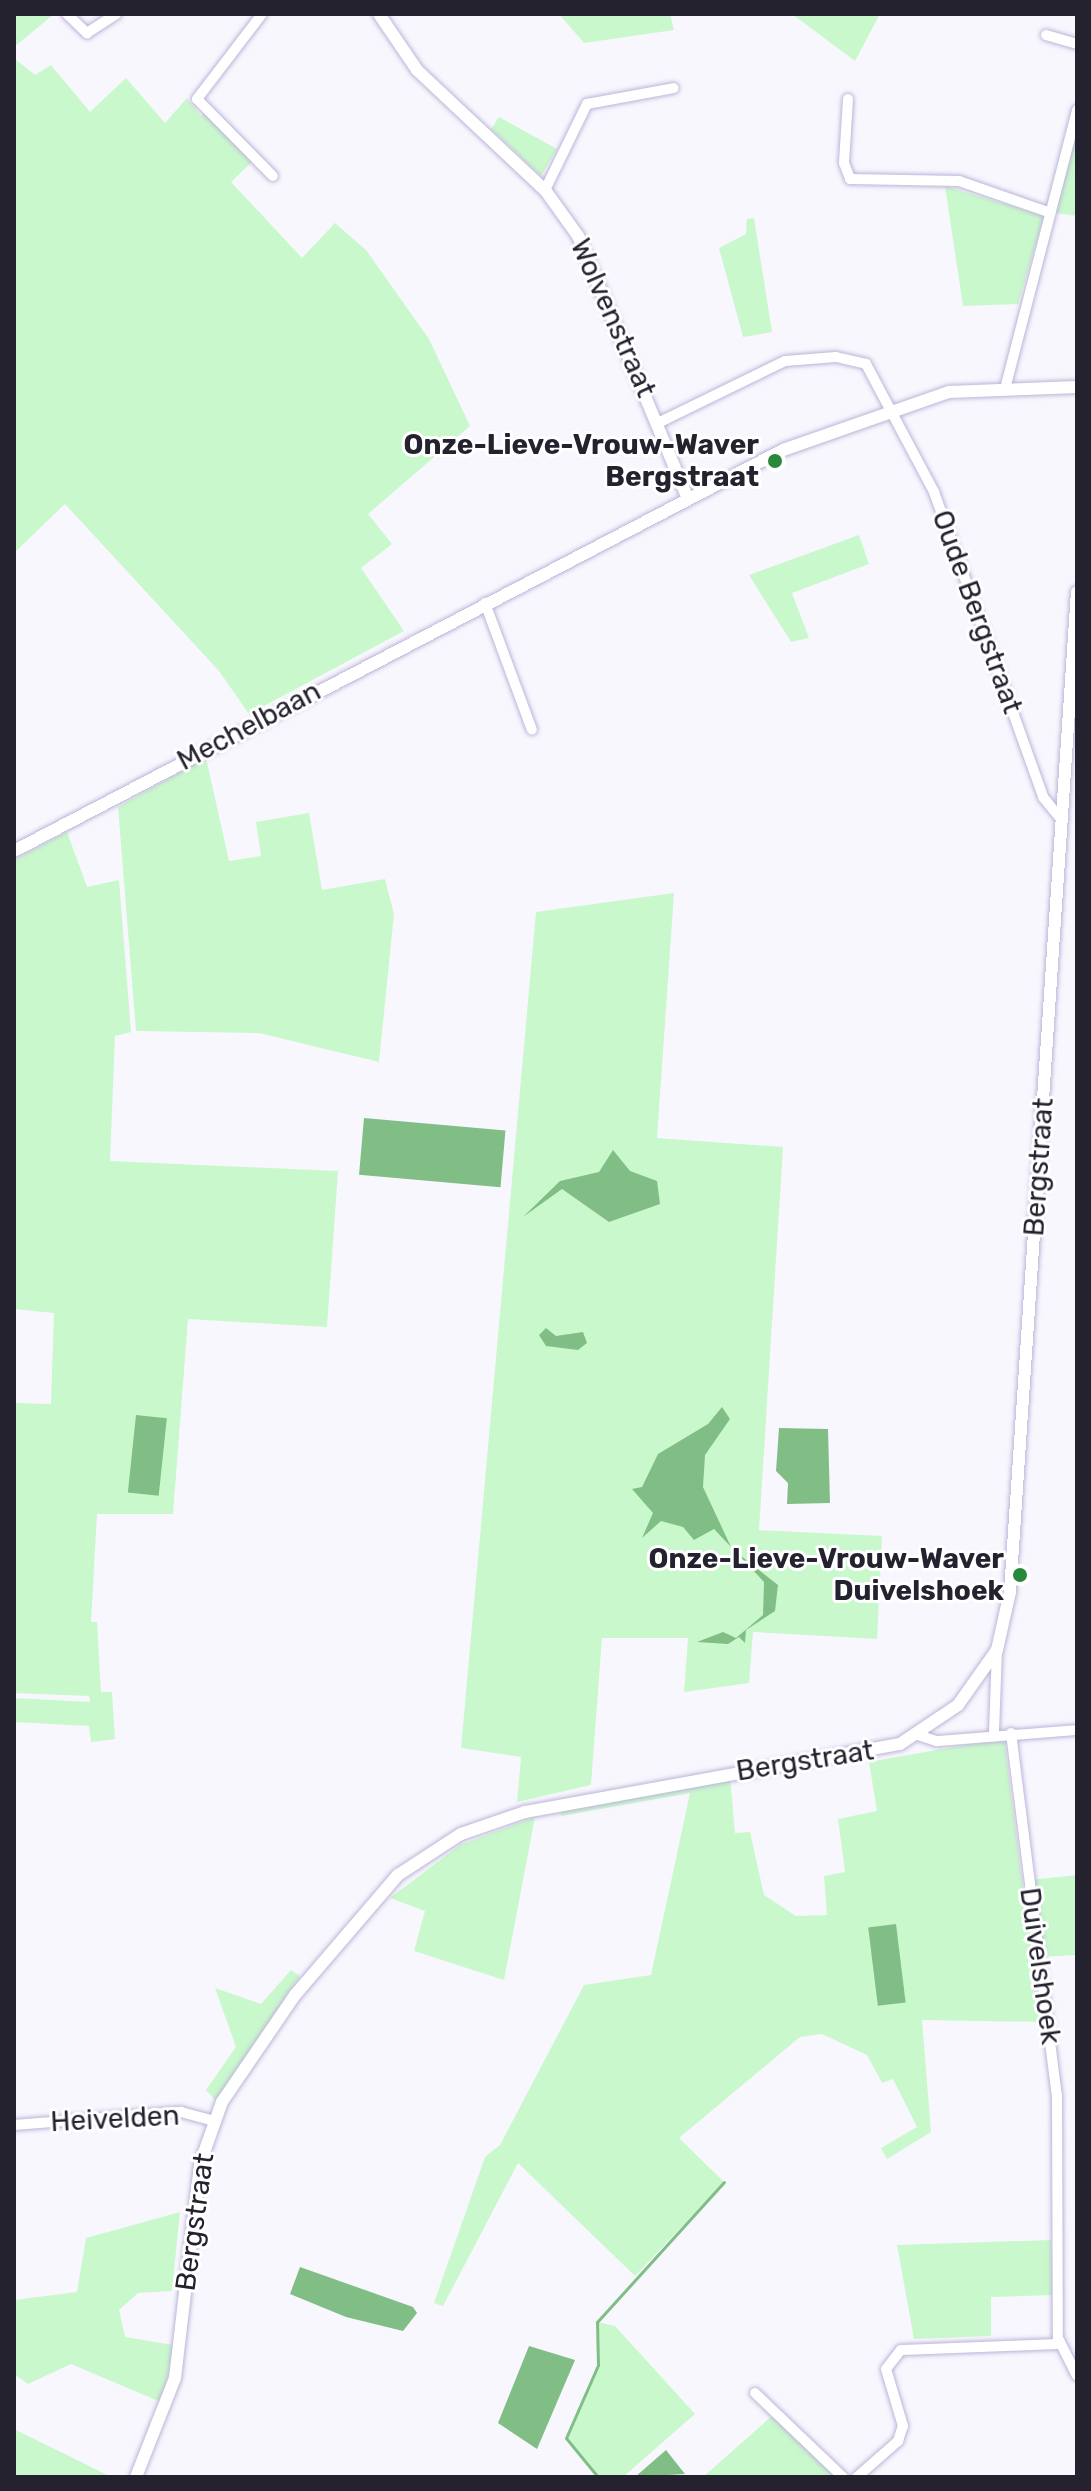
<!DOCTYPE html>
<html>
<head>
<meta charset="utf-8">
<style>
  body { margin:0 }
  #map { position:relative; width:1091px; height:2491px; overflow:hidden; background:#f8f7fe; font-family:Rubik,sans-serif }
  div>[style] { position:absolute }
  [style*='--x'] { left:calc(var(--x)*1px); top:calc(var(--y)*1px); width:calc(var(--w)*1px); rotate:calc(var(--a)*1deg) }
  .green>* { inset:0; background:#caf8cd }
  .water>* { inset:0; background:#80be86; transform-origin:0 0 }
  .stream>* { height:3px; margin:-1.5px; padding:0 1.5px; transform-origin:1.5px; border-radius:1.5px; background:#80be86 }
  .roads { filter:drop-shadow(0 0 2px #bcb5d8) drop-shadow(0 0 2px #bcb5d8) }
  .minor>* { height:10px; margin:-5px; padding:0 5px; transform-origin:5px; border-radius:5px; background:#fff }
  .tertiary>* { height:12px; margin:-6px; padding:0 6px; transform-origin:6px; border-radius:6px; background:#fff }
  .dots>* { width:22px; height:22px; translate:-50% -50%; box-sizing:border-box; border:4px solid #fff; border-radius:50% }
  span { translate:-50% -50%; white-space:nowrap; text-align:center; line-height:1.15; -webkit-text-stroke:6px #fff; paint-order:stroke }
  .street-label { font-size:28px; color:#25222f }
  .poi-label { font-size:28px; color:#25222f; font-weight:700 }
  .right { translate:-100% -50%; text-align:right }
  .frame { position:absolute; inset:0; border:16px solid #25222f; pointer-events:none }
</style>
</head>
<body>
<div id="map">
  <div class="green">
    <i style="clip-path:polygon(14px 14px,54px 14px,14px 47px)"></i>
    <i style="clip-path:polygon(559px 14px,670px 14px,674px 30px,584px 43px)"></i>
    <i style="clip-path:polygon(792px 14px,880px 14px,855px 61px)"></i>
    <i style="clip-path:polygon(14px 58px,35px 75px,51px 65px,90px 112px,126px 78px,165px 123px,187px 98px,201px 116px,208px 110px,259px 155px,231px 182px,302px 258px,335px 223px,366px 250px,429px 339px,470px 426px,368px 514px,392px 544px,361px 568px,404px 631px,249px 714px,219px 671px,65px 504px,14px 553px)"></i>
    <i style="clip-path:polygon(499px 117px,557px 149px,541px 176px,491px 129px)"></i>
    <i style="clip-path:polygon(1077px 128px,1077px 216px,1056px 213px)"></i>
    <i style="clip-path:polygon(945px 186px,1044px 216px,1018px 304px,963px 306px)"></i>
    <i style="clip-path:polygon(754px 218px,772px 332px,743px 337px,719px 248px,746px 234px,747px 219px)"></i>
    <i style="clip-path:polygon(859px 535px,869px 564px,792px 593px,809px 638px,791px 642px,749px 575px)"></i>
    <i style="clip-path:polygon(206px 758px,229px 861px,261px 856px,256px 822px,309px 813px,322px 890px,385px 879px,394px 914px,379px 1062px,259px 1033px,136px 1031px,118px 807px)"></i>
    <i style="clip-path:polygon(67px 832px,87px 887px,119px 880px,131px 1032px,115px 1036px,110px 1161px,338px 1171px,327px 1327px,188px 1319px,173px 1514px,97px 1514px,91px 1622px,97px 1622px,101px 1692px,112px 1692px,115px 1739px,91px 1742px,89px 1726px,14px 1722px,14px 1698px,90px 1702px,89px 1696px,14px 1693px,14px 1403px,51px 1404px,54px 1313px,14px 1309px,14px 860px)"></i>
    <i style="clip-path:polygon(674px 893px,657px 1138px,783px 1147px,759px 1530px,882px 1536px,877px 1639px,753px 1632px,749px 1683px,684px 1692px,688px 1638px,602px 1638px,591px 1785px,517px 1802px,521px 1757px,461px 1748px,536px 912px)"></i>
    <i style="clip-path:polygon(1004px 1738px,1040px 2022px,922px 2020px,931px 2132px,887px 2159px,881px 2148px,917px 2127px,893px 2079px,882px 2083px,867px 2055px,822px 2034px,800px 2037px,679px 2138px,724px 2182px,635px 2276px,518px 2163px,443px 2306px,434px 2303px,485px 2157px,500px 2145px,584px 1985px,651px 1975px,690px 1793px,561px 1816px,559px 1805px,730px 1777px,735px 1833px,750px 1832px,764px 1895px,796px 1916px,827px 1915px,824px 1876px,845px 1872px,838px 1819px,877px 1811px,869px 1762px)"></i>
    <i style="clip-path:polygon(535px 1817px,504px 1980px,414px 1951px,425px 1911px,390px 1898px,460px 1845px)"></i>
    <i style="clip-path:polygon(1077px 1875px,1077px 1955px,1040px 1957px,1030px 1880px)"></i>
    <i style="clip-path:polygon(291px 1970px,300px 1976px,216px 2101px,206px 2090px,236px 2047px,215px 1988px,261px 2004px)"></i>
    <i style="clip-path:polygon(180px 2212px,172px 2291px,138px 2293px,119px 2310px,125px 2337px,173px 2345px,163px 2403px,71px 2364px,28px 2384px,14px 2374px,14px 2300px,77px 2292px,86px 2238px)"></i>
    <i style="clip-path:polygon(1051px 2240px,1053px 2295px,991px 2297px,991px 2336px,914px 2339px,897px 2245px)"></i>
    <i style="clip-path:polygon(597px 2322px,615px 2326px,695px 2414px,623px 2477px,598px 2477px,566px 2438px,598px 2365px)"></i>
    <i style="clip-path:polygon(772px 2416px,837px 2477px,703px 2477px)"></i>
    <i style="clip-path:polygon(14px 2429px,77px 2460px,111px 2477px,14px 2477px)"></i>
  </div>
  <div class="water">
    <i style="left:364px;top:1118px;width:142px;height:57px;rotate:5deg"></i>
    <i style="clip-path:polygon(613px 1150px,630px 1171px,657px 1181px,660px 1204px,609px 1222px,562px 1189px,523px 1217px,560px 1181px,599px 1172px)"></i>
    <i style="clip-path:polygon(546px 1328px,556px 1336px,583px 1332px,587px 1343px,578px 1350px,546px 1346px,539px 1335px)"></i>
    <i style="clip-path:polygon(722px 1407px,730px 1419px,705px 1455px,703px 1487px,731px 1547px,714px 1529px,694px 1540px,683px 1527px,661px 1521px,642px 1538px,653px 1513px,632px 1489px,642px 1487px,658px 1454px,708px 1424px)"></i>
    <i style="left:136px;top:1415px;width:31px;height:78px;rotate:6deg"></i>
    <i style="clip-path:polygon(779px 1428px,828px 1429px,830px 1503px,787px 1504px,788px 1483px,776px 1471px)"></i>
    <i style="clip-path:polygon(736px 1552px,778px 1585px,775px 1611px,746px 1630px,745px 1643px,739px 1637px,728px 1644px,697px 1642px,723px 1632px,736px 1638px,763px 1615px,764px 1582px)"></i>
    <i style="left:896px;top:1924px;width:79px;height:28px;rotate:83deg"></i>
    <i style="clip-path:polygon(300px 2267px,413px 2307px,417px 2313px,403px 2331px,346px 2317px,290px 2294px)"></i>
    <i style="clip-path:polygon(529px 2346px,575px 2360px,537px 2449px,498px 2423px)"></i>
    <i style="clip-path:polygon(666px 2450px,685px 2474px,635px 2477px)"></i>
  </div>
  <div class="stream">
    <i style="--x:598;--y:2477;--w:50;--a:-129.4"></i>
    <i style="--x:566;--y:2438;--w:80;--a:-66.3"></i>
    <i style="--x:598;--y:2365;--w:43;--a:-91.3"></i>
    <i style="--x:597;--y:2322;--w:189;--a:-47.8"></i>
  </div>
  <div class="roads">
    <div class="minor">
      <i style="--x:67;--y:14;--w:28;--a:44"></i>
      <i style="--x:87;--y:33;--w:35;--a:-33"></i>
      <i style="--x:262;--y:14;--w:107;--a:127.4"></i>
      <i style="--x:197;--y:99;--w:108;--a:45.4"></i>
      <i style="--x:1046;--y:35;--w:32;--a:16"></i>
      <i style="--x:848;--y:99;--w:64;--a:93.6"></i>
      <i style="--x:844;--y:163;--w:17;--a:69"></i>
      <i style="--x:850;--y:179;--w:109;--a:1.1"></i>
      <i style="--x:959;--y:181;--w:97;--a:19.2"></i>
      <i style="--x:545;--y:190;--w:96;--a:-64"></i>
      <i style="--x:587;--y:104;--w:88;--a:-10.4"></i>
      <i style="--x:1006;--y:385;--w:284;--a:-75.5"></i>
      <i style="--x:660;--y:422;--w:139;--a:-26"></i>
      <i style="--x:785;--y:361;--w:51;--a:-4.5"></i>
      <i style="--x:836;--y:357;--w:31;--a:13"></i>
      <i style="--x:866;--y:364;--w:145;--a:62"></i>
      <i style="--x:934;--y:492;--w:324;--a:70.3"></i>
      <i style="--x:1043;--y:797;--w:26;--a:51"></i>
      <i style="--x:485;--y:603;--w:135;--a:69.7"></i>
      <i style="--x:994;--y:1732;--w:82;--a:-87.9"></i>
      <i style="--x:1011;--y:1733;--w:365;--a:82.8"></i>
      <i style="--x:1057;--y:2095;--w:243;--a:89.8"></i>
      <i style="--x:1058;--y:2338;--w:42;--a:63.4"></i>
      <i style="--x:918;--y:1735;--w:20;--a:18"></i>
      <i style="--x:937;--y:1741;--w:140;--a:-4.5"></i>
      <i style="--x:14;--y:2125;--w:168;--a:-4.5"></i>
      <i style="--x:181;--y:2112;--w:34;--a:15"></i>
      <i style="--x:755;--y:2393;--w:122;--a:43.7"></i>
      <i style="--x:857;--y:2477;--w:55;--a:-41.3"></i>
      <i style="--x:898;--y:2441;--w:16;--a:-72"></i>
      <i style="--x:903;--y:2426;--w:59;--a:-106.6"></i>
      <i style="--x:886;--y:2369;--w:24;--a:-52"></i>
      <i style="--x:901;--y:2350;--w:159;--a:-2.2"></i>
    </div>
    <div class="tertiary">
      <i style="--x:379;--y:14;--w:68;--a:55.8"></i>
      <i style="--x:417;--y:70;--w:175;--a:43.2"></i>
      <i style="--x:545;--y:190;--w:57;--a:54.3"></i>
      <i style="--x:578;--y:236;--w:282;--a:67.3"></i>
      <i style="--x:14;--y:851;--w:867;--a:-27.54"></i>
      <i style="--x:783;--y:450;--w:176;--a:-19.3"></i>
      <i style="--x:949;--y:392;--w:128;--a:-2.2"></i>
      <i style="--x:136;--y:2477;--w:106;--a:-68.5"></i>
      <i style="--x:175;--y:2378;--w:215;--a:-83.3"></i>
      <i style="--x:200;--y:2164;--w:66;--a:-70.5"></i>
      <i style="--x:222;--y:2102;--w:130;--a:-55.7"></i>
      <i style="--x:295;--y:1995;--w:158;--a:-49.4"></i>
      <i style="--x:398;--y:1875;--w:75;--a:-33.1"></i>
      <i style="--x:461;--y:1834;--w:68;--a:-19"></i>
      <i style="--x:525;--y:1812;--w:381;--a:-10.3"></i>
      <i style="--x:900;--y:1744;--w:70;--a:-33.9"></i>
      <i style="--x:958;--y:1705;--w:67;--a:-54.7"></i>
      <i style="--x:997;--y:1650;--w:59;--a:-77.4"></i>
      <i style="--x:1010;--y:1592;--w:1002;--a:-86.17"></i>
    </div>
  </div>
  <div class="dots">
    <i style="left:775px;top:461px;background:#28883b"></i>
    <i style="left:1020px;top:1575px;background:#28883b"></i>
  </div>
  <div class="street-label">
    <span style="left:613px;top:318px;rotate:66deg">Wolvenstraat</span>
    <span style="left:977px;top:612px;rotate:70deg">Oude Bergstraat</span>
    <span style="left:249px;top:726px;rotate:-28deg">Mechelbaan</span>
    <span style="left:1039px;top:1167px;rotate:-86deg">Bergstraat</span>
    <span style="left:805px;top:1761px;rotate:-9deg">Bergstraat</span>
    <span style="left:1040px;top:1966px;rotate:82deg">Duivelshoek</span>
    <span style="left:115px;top:2119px;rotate:-3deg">Heivelden</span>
    <span style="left:195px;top:2222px;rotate:-82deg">Bergstraat</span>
  </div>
  <div class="poi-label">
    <span class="right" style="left:759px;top:461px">Onze-Lieve-Vrouw-Waver<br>Bergstraat</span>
    <span class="right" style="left:1004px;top:1575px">Onze-Lieve-Vrouw-Waver<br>Duivelshoek</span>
  </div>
  <div class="frame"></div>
</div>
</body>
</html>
